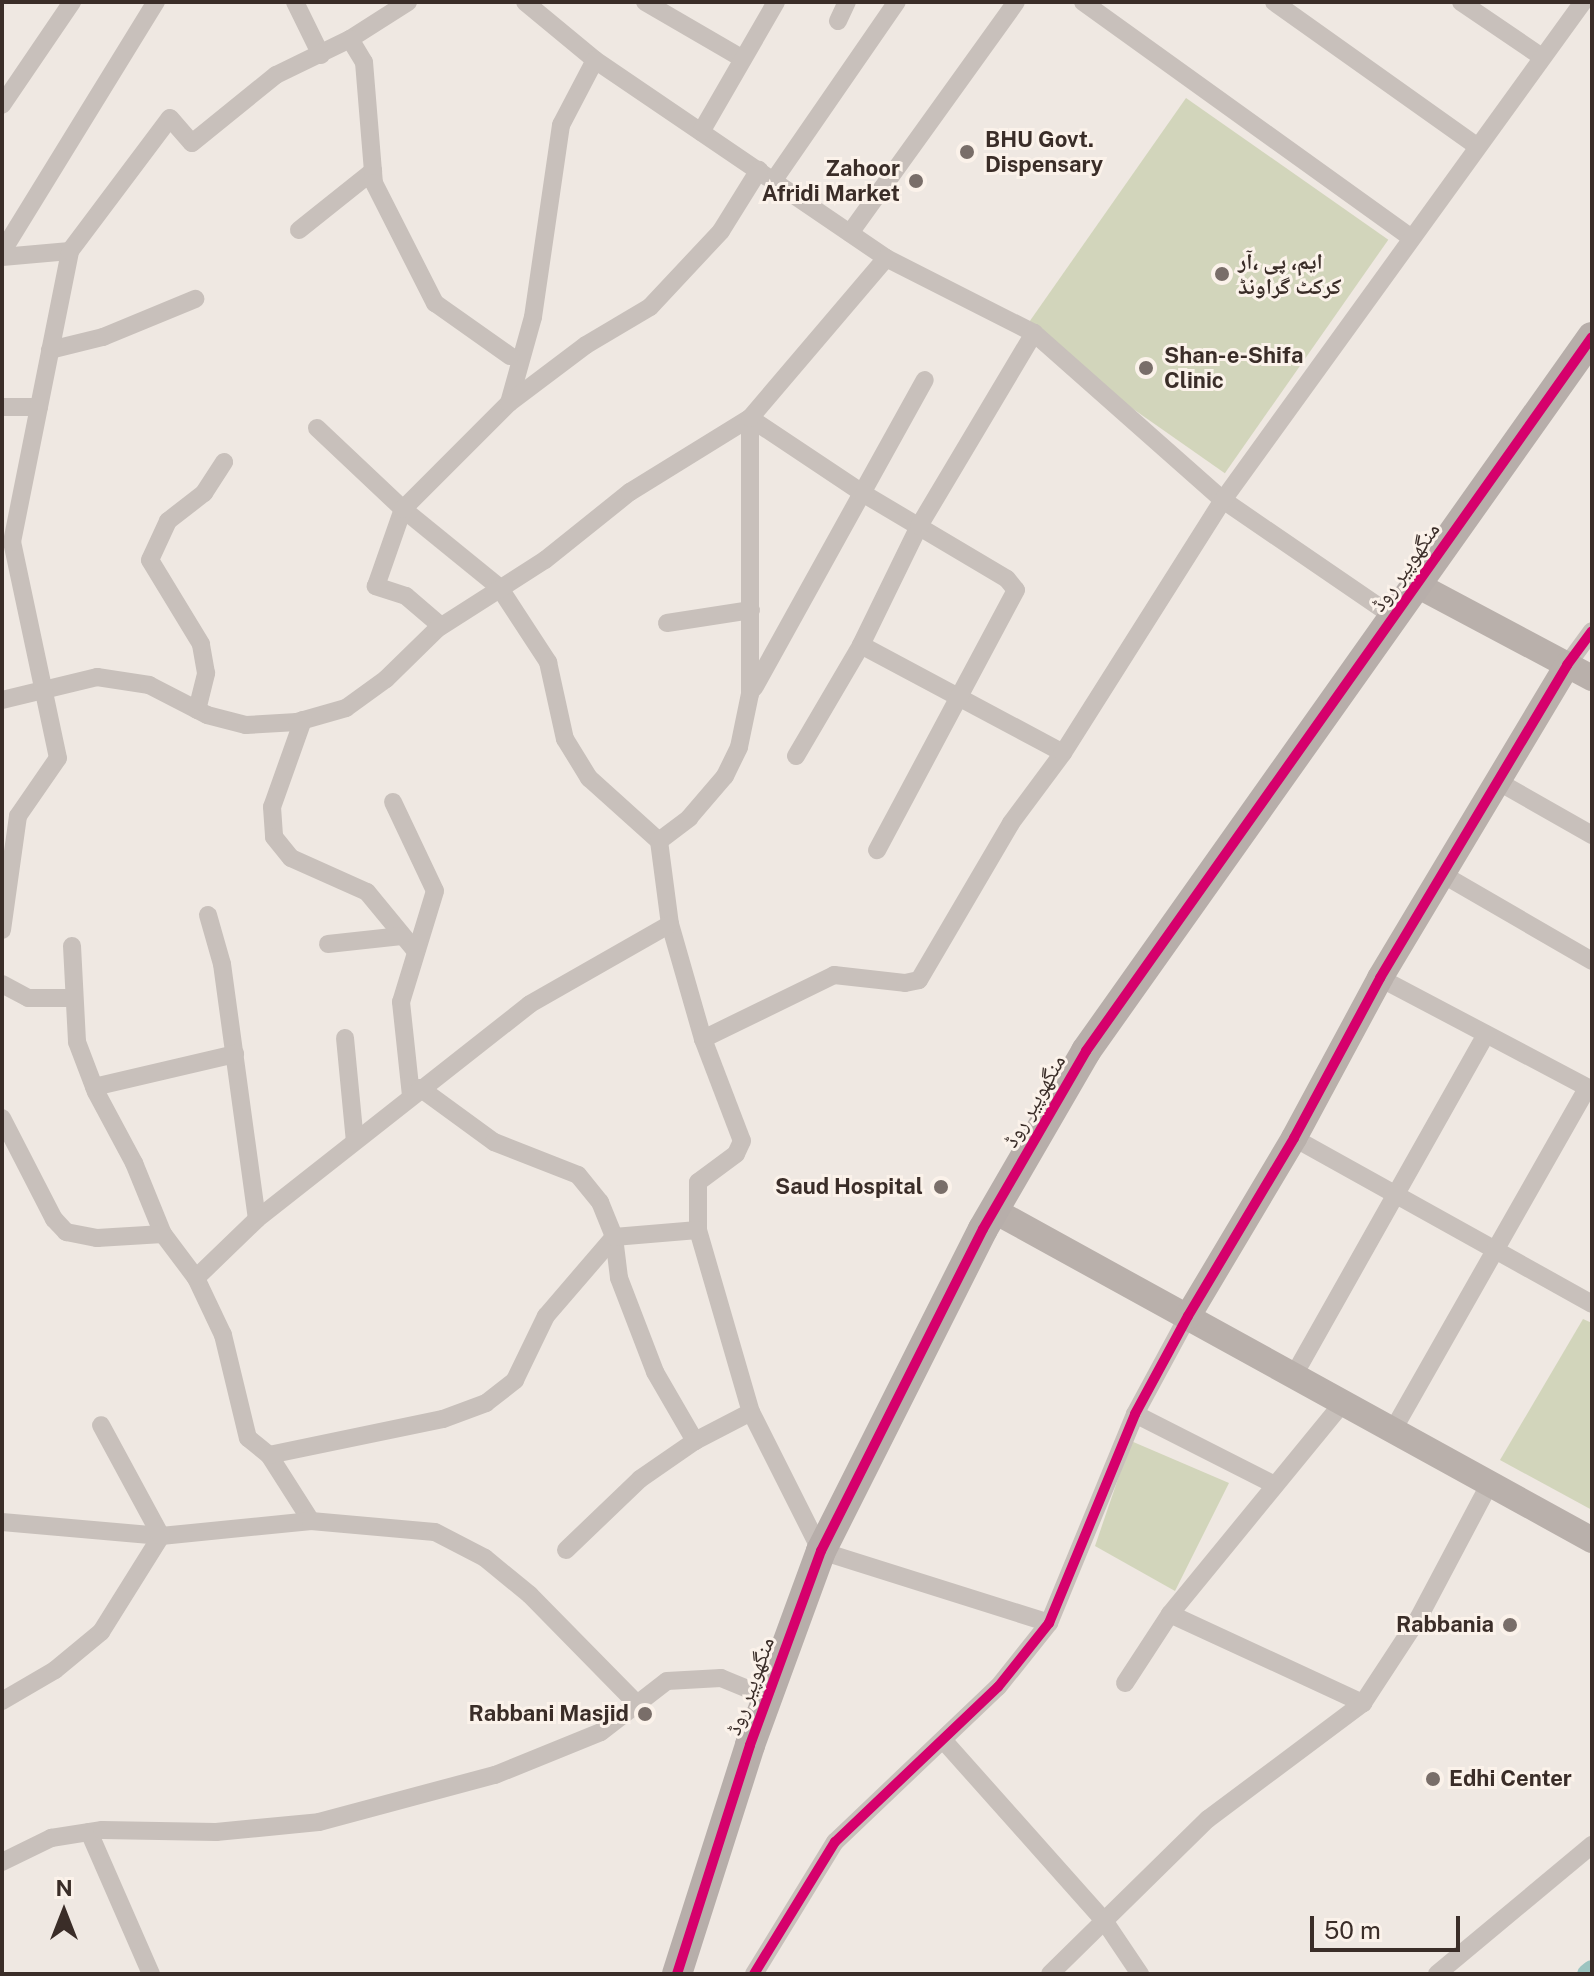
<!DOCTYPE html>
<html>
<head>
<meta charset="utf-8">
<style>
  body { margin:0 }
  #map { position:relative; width:1594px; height:1976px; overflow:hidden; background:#efe8e2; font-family:"Public Sans","Noto Naskh Arabic",sans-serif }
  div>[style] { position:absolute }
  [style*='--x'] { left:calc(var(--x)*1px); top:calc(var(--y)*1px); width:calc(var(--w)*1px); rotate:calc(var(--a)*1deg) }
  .green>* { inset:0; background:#d2d5bb; transform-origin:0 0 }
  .canal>* { height:20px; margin:-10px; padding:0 10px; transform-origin:10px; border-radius:10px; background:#9cc4c0 }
  .street>* { height:18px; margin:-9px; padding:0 9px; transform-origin:9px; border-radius:9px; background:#c8c0bb }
  .secondary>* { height:26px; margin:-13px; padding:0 13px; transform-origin:13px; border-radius:13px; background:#b9b0ab }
  .primary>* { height:30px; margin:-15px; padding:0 15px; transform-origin:15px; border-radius:15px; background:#b7aeaa }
  .cycleway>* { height:10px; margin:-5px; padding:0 5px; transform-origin:5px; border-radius:5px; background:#d6006c }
  .dots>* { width:22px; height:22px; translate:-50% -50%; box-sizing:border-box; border:4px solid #fbf2ea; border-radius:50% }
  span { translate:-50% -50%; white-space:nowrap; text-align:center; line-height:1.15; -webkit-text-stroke:6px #fbf2ea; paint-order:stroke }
  .poi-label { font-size:22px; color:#3a2d28; font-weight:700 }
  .left { translate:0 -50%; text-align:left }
  .right { translate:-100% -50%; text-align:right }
  .street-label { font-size:22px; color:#3a2d28 }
  .frame { position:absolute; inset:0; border:4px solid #3a2d28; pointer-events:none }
  .north { position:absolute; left:24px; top:1872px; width:80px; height:80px; -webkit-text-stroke:6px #fbf2ea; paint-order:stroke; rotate:0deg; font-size:22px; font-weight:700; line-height:32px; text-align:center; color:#3a2d28 }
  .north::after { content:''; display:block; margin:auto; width:28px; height:36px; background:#3a2d28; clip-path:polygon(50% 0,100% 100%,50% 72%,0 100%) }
  .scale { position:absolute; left:1310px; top:1916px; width:150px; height:36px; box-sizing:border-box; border:4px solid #3a2d28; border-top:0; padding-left:10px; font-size:24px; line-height:28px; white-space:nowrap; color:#3a2d28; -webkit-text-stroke:6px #fbf2ea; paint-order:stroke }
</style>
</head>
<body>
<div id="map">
  <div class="green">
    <i style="left:1186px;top:98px;width:247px;height:285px;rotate:35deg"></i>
    <i style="clip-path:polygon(1583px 1319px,1592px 1323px,1592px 1510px,1500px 1460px)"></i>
    <i style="clip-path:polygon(1131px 1441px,1229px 1483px,1175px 1591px,1095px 1546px)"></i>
  </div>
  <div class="canal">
    <i style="--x:1587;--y:1974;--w:6;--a:-39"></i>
  </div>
  <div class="street">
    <i style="--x:295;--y:2;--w:59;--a:63.9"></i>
    <i style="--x:525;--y:2;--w:91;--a:39.6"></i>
    <i style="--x:595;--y:60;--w:352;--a:34.2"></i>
    <i style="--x:886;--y:258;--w:166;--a:26.9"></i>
    <i style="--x:1034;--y:333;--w:252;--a:41.5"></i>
    <i style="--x:1223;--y:500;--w:207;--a:34.4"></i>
    <i style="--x:645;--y:2;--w:113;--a:30.2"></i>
    <i style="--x:1083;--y:2;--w:403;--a:35.7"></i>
    <i style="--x:1274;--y:2;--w:249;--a:35.4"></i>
    <i style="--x:1461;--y:2;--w:98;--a:34.2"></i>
    <i style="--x:838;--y:21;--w:21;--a:-65"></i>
    <i style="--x:350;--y:39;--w:69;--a:-32.5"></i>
    <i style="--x:2;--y:105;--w:125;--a:-55.8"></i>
    <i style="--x:701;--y:132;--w:150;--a:-60"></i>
    <i style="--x:774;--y:180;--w:216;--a:-55.4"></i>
    <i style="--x:299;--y:230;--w:95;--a:-38.6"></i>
    <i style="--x:850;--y:233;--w:284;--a:-54.3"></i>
    <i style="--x:2;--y:252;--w:294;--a:-58.4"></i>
    <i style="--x:2;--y:257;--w:68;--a:-5"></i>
    <i style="--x:50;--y:350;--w:55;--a:-13.8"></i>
    <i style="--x:103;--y:337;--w:100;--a:-22.4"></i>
    <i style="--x:509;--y:403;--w:89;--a:-74.4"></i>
    <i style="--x:533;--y:317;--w:194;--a:-81.7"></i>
    <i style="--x:561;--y:125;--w:73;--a:-62.4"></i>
    <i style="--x:2;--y:407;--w:37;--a:0"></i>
    <i style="--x:317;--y:428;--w:118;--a:43.3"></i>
    <i style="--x:403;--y:509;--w:124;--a:39.1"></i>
    <i style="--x:499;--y:587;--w:90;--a:56.8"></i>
    <i style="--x:548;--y:662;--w:79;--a:77.6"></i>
    <i style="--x:565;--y:739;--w:46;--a:58.4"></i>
    <i style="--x:589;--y:778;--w:94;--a:42"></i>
    <i style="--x:659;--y:841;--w:84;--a:82.5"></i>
    <i style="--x:670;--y:924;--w:120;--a:74"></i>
    <i style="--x:703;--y:1039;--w:109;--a:69.1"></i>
    <i style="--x:742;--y:1141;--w:14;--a:115"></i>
    <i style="--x:736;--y:1154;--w:47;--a:143.6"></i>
    <i style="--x:698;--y:1182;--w:48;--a:90"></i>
    <i style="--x:698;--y:1230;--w:190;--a:73.8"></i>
    <i style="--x:751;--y:1412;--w:156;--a:63.3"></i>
    <i style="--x:821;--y:1551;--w:239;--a:17.5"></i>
    <i style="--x:667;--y:623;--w:85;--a:-8.8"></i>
    <i style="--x:441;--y:626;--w:46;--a:-139.4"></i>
    <i style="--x:406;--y:596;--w:32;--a:-162"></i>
    <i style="--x:376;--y:586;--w:82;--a:-70.7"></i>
    <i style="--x:403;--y:509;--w:150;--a:-45"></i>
    <i style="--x:509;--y:403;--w:96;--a:-37"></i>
    <i style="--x:586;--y:345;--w:74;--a:-30.7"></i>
    <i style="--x:650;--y:307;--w:104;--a:-46.9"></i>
    <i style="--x:721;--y:231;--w:72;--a:-58.1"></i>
    <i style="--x:861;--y:645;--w:229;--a:28.1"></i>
    <i style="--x:1567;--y:665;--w:42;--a:-53.7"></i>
    <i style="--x:754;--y:688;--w:352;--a:-61"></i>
    <i style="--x:2;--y:700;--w:98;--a:-13.6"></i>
    <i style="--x:97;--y:677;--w:53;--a:8.7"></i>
    <i style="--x:149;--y:685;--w:65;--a:27.3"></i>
    <i style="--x:207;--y:715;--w:40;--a:14.4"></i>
    <i style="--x:246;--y:725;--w:51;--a:-3.4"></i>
    <i style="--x:297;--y:722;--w:51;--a:-15.9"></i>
    <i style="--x:346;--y:708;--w:49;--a:-35.9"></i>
    <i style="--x:386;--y:679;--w:71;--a:-44.4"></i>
    <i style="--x:437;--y:629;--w:128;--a:-32.6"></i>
    <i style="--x:545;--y:560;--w:109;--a:-38.7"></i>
    <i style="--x:630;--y:492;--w:141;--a:-31.7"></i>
    <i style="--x:750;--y:418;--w:137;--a:33.7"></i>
    <i style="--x:864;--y:494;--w:166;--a:30.7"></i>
    <i style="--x:1007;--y:579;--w:14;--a:51"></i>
    <i style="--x:1016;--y:590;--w:295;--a:118.1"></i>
    <i style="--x:197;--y:710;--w:38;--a:-76"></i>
    <i style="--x:206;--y:673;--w:29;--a:-100"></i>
    <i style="--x:201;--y:644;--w:98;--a:-121.3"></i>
    <i style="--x:150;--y:560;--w:43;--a:-65.2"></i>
    <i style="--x:168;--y:521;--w:46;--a:-37.9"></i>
    <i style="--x:204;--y:493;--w:37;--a:-57"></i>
    <i style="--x:303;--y:720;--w:92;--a:109.6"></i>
    <i style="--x:272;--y:807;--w:30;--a:86"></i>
    <i style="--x:274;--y:837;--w:27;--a:51"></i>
    <i style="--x:291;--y:858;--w:83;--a:24.1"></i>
    <i style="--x:367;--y:892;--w:74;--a:50.5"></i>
    <i style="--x:796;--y:756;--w:129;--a:-59.6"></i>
    <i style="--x:861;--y:645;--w:132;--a:-64"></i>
    <i style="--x:919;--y:526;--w:225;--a:-59.2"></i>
    <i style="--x:1497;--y:781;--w:109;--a:29.6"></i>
    <i style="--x:393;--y:802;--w:98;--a:64.7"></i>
    <i style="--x:435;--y:891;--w:116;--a:107"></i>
    <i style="--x:401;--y:1002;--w:94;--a:83.9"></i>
    <i style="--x:659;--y:841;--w:38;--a:-37"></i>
    <i style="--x:689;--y:818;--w:55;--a:-49.4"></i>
    <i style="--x:725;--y:776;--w:32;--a:-64"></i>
    <i style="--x:739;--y:747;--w:54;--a:-78.3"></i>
    <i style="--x:750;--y:694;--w:276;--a:-90"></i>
    <i style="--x:750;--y:418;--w:210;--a:-49.6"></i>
    <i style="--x:1442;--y:874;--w:173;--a:30.1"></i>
    <i style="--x:208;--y:915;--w:51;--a:74.1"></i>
    <i style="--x:222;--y:964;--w:257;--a:82.2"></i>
    <i style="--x:2;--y:930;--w:115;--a:-82"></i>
    <i style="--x:18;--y:816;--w:70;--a:-55.4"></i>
    <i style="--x:58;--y:758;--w:221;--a:-102"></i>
    <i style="--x:12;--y:542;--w:297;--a:-78.7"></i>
    <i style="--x:70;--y:251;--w:166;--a:-53.1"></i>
    <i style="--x:170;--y:118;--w:33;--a:49"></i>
    <i style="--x:192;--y:143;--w:108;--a:-39"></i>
    <i style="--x:276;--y:75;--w:82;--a:-25.9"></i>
    <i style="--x:350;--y:39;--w:27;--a:59"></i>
    <i style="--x:364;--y:62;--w:121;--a:85.3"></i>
    <i style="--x:374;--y:183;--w:135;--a:63.1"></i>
    <i style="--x:435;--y:303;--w:92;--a:35.2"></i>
    <i style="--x:328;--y:944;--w:74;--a:-6.2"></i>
    <i style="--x:72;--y:946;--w:96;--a:87"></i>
    <i style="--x:77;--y:1042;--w:53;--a:69.2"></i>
    <i style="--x:96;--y:1092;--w:81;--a:61.8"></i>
    <i style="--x:134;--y:1163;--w:77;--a:67.8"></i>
    <i style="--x:163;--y:1234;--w:55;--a:53.1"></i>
    <i style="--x:196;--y:1278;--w:63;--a:64.7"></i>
    <i style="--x:223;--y:1335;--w:106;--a:76.4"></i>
    <i style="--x:248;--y:1438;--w:27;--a:39"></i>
    <i style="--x:269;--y:1455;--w:78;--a:57.5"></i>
    <i style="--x:1380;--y:978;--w:240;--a:27.8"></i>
    <i style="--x:2;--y:984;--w:30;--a:28"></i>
    <i style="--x:28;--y:998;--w:45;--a:0"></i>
    <i style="--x:345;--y:1038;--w:103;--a:84.5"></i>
    <i style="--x:703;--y:1039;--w:146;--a:-26"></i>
    <i style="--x:834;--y:975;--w:71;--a:6.4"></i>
    <i style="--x:905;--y:983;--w:14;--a:-12"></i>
    <i style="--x:919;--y:980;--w:182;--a:-59.6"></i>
    <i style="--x:1011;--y:823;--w:87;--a:-53.4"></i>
    <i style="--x:1063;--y:753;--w:299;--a:-57.7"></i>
    <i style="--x:1223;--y:500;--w:614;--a:-54.14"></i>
    <i style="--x:94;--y:1087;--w:145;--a:-13.2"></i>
    <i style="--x:420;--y:1088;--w:92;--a:36.1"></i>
    <i style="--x:494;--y:1142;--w:90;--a:21.4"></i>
    <i style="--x:578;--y:1175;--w:35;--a:51"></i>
    <i style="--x:600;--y:1202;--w:38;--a:68"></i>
    <i style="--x:614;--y:1237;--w:41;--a:83"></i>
    <i style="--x:619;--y:1278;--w:101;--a:69"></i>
    <i style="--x:655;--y:1372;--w:80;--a:59.9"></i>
    <i style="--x:2;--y:1118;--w:114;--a:62.8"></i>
    <i style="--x:54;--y:1219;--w:18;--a:47"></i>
    <i style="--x:66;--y:1232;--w:32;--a:11"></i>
    <i style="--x:97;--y:1238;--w:66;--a:-3.5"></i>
    <i style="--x:1294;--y:1138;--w:341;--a:29.1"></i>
    <i style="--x:196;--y:1278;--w:85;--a:-44"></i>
    <i style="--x:257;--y:1219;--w:347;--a:-38.2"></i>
    <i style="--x:530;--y:1004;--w:161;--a:-29.7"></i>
    <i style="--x:1294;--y:1375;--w:391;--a:-60.6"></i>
    <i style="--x:1135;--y:1414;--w:157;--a:26.9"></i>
    <i style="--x:1393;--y:1430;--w:393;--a:-60.4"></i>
    <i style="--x:269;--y:1455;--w:178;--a:-11.7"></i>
    <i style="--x:443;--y:1419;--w:46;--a:-20.4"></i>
    <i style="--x:486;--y:1403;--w:37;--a:-38"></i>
    <i style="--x:515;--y:1380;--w:71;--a:-64.2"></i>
    <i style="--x:546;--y:1316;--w:104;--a:-49.3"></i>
    <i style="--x:614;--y:1237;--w:84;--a:-4.8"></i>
    <i style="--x:2;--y:1522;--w:160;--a:5"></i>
    <i style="--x:161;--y:1536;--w:151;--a:-5.7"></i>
    <i style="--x:311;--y:1521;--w:124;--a:5.1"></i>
    <i style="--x:435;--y:1532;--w:56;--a:27.5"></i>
    <i style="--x:485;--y:1558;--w:58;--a:39.4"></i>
    <i style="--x:530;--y:1595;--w:153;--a:45.5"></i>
    <i style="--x:566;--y:1550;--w:103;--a:-43.8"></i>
    <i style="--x:640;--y:1479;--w:67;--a:-34.6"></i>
    <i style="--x:695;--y:1441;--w:63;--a:-27.4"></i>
    <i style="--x:1170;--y:1614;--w:213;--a:24.8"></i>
    <i style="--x:1125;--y:1683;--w:82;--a:-56.9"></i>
    <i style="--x:1170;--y:1614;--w:271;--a:-50.7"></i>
    <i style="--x:2;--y:1701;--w:61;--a:-30.3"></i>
    <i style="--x:55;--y:1670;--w:60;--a:-39.6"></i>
    <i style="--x:101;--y:1632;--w:113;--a:-58"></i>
    <i style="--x:161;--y:1536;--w:126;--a:-118.4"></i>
    <i style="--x:944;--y:1741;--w:242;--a:48.3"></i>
    <i style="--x:1105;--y:1922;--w:63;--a:56.1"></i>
    <i style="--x:89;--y:1832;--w:155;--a:66.4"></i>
    <i style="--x:2;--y:1862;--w:55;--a:-26.1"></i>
    <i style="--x:51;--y:1838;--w:52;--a:-8.9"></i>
    <i style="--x:102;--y:1830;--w:114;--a:1"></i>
    <i style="--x:216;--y:1832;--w:103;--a:-5.5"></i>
    <i style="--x:319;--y:1822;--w:182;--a:-15"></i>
    <i style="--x:495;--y:1775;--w:114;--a:-22.1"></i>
    <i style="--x:601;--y:1732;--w:83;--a:-37.7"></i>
    <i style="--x:667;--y:1681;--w:54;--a:-3.2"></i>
    <i style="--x:721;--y:1678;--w:50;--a:22.4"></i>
    <i style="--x:754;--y:1974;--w:155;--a:-58.5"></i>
    <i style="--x:835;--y:1842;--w:225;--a:-43.6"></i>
    <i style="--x:998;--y:1687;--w:82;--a:-51.4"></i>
    <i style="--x:1049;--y:1623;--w:226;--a:-67.6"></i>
    <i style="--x:1135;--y:1414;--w:111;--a:-61.6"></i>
    <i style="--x:1050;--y:1974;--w:221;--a:-44.5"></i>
    <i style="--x:1208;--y:1819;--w:194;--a:-36.8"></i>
    <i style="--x:1363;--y:1703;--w:100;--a:-56.8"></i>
    <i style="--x:1418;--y:1619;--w:154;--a:-62.1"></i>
    <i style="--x:1437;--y:1974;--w:202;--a:-39.8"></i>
  </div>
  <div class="secondary">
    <i style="--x:1417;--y:585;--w:198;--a:28"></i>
    <i style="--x:993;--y:1210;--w:684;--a:28.85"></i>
    <i style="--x:1188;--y:1316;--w:207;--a:-59.2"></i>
    <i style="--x:1294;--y:1138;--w:182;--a:-61.7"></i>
    <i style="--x:1380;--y:978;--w:365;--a:-59.1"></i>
  </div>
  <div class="primary">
    <i style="--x:677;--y:1974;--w:240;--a:-72.3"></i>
    <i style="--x:750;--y:1745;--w:207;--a:-69.9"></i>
    <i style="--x:821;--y:1551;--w:360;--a:-63.3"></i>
    <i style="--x:983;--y:1229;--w:206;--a:-59.9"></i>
    <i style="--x:1086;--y:1051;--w:875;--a:-54.68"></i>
  </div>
  <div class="cycleway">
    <i style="--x:677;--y:1974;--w:240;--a:-72.3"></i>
    <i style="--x:750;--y:1745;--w:207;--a:-69.9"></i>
    <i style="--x:821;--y:1551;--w:360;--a:-63.3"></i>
    <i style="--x:983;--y:1229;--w:206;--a:-59.9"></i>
    <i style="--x:1086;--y:1051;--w:875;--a:-54.68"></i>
    <i style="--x:754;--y:1974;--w:155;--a:-58.5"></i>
    <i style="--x:835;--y:1842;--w:225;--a:-43.6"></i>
    <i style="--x:998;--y:1687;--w:82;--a:-51.4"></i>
    <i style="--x:1049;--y:1623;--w:226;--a:-67.6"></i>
    <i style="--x:1135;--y:1414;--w:111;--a:-61.6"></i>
    <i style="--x:1188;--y:1316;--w:207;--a:-59.2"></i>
    <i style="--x:1294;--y:1138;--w:182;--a:-61.7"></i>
    <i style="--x:1380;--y:978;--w:365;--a:-59.1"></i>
    <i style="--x:1567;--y:665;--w:42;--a:-53.7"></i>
  </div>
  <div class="dots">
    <i style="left:967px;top:152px;background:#796e69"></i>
    <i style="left:916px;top:181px;background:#796e69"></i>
    <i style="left:1222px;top:274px;background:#796e69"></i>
    <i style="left:1146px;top:368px;background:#796e69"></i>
    <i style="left:941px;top:1187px;background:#796e69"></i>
    <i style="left:1510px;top:1625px;background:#796e69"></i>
    <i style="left:645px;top:1714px;background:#796e69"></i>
    <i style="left:1433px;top:1779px;background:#796e69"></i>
  </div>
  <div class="poi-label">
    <span class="left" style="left:985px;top:152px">BHU Govt.<br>Dispensary</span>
    <span class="right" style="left:900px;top:181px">Zahoor<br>Afridi Market</span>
    <span class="left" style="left:1238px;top:274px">ایم، پی ،آر<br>کرکٹ گراونڈ</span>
    <span class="left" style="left:1164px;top:368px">Shan-e-Shifa<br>Clinic</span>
    <span class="right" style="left:923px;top:1187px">Saud Hospital</span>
    <span class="right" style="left:1494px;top:1625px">Rabbania</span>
    <span class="right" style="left:629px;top:1714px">Rabbani Masjid</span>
    <span class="left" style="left:1449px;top:1779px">Edhi Center</span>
  </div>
  <div class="street-label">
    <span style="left:1405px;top:567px;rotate:-55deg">منگھوپیر روڈ</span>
    <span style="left:1034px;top:1101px;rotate:-60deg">منگھوپیر روڈ</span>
    <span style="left:750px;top:1686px;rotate:-70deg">منگھوپیر روڈ</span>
  </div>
  <div class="frame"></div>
  <div class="north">N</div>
  <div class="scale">50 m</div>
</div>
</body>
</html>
